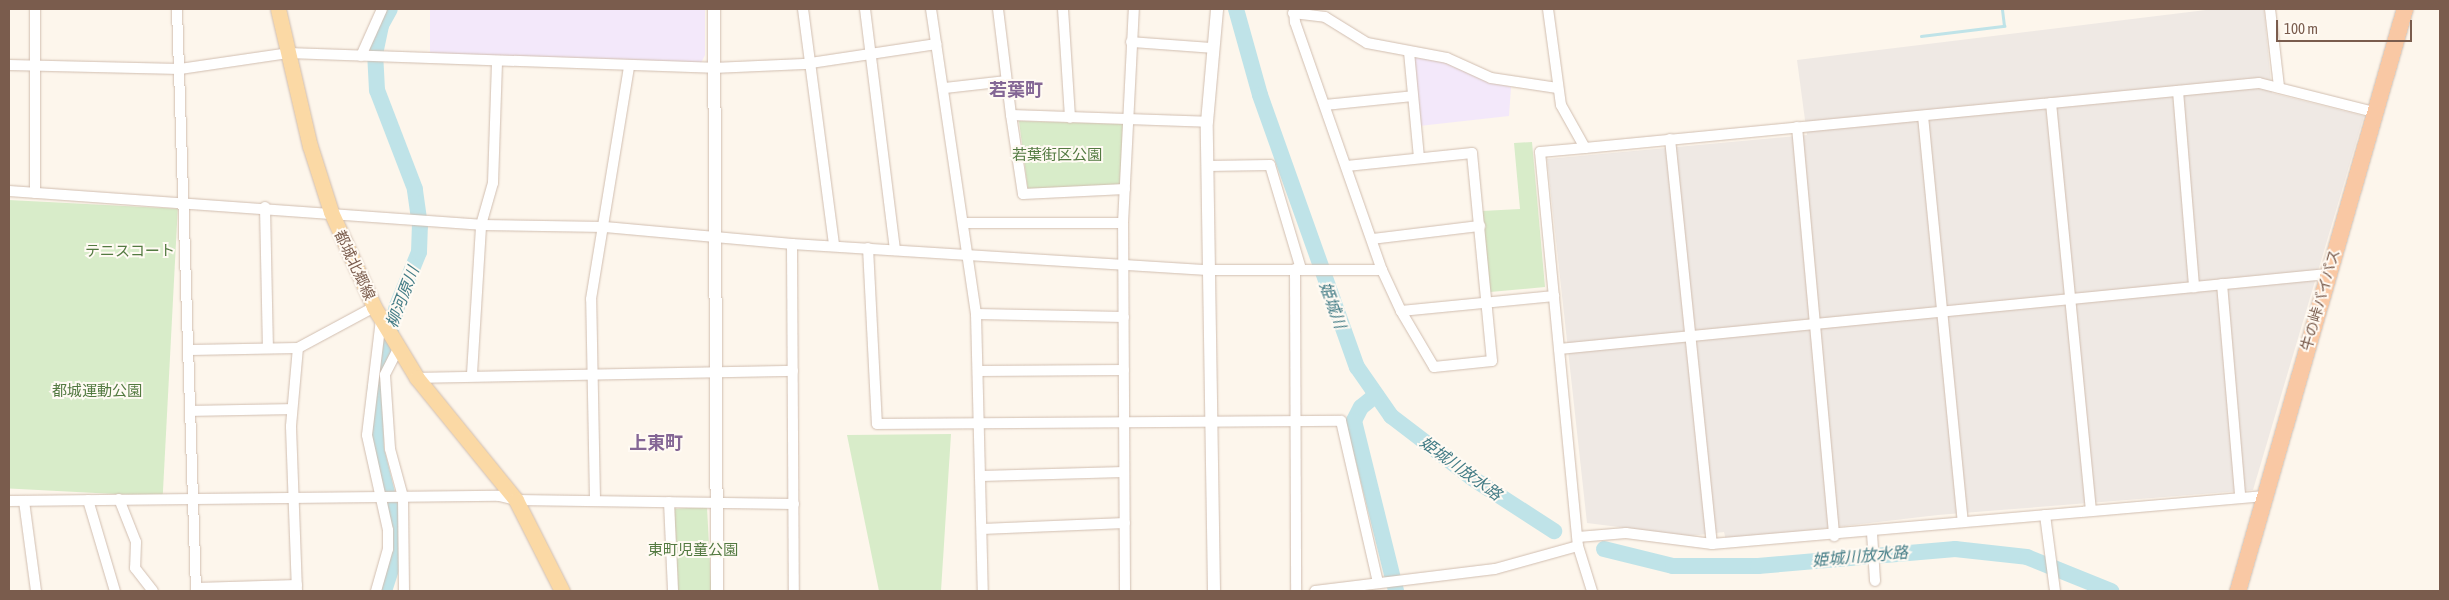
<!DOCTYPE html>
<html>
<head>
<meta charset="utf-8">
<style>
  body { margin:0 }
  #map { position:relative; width:2449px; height:600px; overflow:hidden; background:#fdf6ec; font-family:"Asap Condensed","Noto Sans JP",sans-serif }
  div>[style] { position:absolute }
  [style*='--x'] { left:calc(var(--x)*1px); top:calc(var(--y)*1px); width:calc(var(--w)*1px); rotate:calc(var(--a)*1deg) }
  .industrial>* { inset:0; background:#efe9e4 }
  .education>* { inset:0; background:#f3e8fa }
  .green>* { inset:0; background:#d8ecc9; transform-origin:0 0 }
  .stream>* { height:2.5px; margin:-1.25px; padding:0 1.25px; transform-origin:1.25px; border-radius:1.25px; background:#bfe3e8 }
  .river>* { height:16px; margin:-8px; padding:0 8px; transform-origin:8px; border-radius:8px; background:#bfe3e8 }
  .roads { filter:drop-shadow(0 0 1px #d1beb0) drop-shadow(0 0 1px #d1beb0) }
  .minor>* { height:10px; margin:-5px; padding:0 5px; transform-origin:5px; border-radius:5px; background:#fff }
  .tertiary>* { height:12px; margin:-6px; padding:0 6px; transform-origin:6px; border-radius:6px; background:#fff }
  .primary>* { height:15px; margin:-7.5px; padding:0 7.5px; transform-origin:7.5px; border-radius:7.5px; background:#fbd9a5 }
  .trunk>* { height:16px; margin:-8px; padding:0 8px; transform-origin:8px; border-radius:8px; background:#f9c8a4 }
  span { translate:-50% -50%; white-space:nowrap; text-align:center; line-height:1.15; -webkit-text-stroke:4px #fffaf3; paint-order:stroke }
  .park-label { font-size:15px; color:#537a41 }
  .street-label { font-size:15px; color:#7a5c4d }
  .water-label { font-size:16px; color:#437c86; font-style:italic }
  .quarter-label { font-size:18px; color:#846695; font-weight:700 }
  .frame { position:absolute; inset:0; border:10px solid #7a5c4d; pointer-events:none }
  .scale { position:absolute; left:2276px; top:20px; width:136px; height:22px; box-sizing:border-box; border:2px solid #7a5c4d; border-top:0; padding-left:6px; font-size:15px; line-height:18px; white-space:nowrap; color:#7a5c4d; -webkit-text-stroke:4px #fffaf3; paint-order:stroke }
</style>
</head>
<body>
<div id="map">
  <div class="industrial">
    <i style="clip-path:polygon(2214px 9px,2264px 9px,2272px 93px,2364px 116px,2253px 490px,1938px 515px,1726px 540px,1724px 532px,1690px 536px,1587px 523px,1547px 159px,1807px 135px,1797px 60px)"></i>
  </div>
  <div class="education">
    <i style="clip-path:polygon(430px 9px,705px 9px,705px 55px,701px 63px,623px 64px,430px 54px)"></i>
    <i style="clip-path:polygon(1412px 57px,1446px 62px,1486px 81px,1511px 87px,1509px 116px,1419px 126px)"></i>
  </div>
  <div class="green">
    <i style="clip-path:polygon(1019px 121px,1123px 124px,1120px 186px,1028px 190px)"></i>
    <i style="clip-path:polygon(1532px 142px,1545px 287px,1490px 292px,1482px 211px,1520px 209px,1514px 143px)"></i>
    <i style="left:9px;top:200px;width:169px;height:288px;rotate:3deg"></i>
    <i style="clip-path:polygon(951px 434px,941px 591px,879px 591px,847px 435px)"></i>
    <i style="left:707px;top:507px;width:84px;height:33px;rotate:87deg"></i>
  </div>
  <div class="stream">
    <i style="--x:1921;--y:36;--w:84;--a:-6.9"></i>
    <i style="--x:2004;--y:26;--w:17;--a:-97"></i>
  </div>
  <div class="river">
    <i style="--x:1236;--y:9;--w:89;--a:74.4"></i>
    <i style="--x:1260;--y:95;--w:289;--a:70.4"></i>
    <i style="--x:1357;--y:367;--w:60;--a:55.2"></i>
    <i style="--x:1391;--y:416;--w:102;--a:37.4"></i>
    <i style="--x:1472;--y:478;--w:98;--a:32.9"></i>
    <i style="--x:1376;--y:395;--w:19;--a:141"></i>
    <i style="--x:1361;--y:407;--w:16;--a:117"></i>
    <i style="--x:1354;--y:421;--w:175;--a:76.1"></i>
    <i style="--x:1604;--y:549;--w:71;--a:13.8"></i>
    <i style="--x:1673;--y:566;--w:85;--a:0"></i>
    <i style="--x:1758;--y:566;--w:198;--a:-4.9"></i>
    <i style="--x:1955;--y:549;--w:72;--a:6.3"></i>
    <i style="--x:2027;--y:557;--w:91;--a:22"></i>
    <i style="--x:384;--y:591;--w:32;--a:-72"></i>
    <i style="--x:394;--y:561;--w:32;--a:-86"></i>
    <i style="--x:396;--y:529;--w:82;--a:-104"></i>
    <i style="--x:376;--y:449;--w:59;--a:-91"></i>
    <i style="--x:375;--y:390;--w:87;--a:-75.3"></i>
    <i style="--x:397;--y:306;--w:58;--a:-67.8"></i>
    <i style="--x:419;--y:252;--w:26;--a:-88"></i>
    <i style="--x:420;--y:226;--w:37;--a:-98"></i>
    <i style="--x:415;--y:189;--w:106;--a:-111"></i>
    <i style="--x:377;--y:90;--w:36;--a:-93"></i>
    <i style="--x:375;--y:54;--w:30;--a:-78"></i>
    <i style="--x:381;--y:25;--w:18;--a:-61"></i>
  </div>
  <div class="roads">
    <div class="minor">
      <i style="--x:35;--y:9;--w:184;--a:90"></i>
      <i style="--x:177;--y:9;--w:582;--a:88.13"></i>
      <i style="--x:803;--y:9;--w:239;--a:82.5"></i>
      <i style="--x:865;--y:9;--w:243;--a:82.9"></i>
      <i style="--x:931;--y:9;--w:308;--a:81.6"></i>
      <i style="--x:976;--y:314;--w:277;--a:88.6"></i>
      <i style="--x:998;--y:9;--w:107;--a:83"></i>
      <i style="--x:1011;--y:115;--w:196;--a:2"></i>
      <i style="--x:1063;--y:9;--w:109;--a:86.3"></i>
      <i style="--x:1294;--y:9;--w:13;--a:86"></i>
      <i style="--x:1295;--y:22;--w:263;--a:70.7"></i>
      <i style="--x:1382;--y:270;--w:45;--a:65.1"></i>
      <i style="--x:1401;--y:311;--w:65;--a:59.5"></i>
      <i style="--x:1434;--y:367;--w:58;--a:-5.9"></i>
      <i style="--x:1492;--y:361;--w:209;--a:-95.5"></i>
      <i style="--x:1472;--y:153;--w:126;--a:174.1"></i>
      <i style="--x:1548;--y:9;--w:97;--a:82.3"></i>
      <i style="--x:1561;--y:105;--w:49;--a:60.8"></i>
      <i style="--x:1585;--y:148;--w:677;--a:-5.51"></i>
      <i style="--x:2259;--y:83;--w:119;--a:14.2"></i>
      <i style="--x:2270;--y:9;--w:79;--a:83.4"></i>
      <i style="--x:1293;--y:13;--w:32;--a:7"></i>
      <i style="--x:1325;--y:17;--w:49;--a:31.8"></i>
      <i style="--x:1367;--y:43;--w:81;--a:10.6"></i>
      <i style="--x:1447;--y:58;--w:48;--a:24.4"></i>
      <i style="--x:1491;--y:78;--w:67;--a:8.6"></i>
      <i style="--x:1131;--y:42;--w:82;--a:4.2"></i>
      <i style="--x:1409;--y:52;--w:106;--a:84.6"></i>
      <i style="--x:361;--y:56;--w:51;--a:-65.9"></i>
      <i style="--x:9;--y:65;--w:171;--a:1.3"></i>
      <i style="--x:180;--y:69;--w:109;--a:-8.4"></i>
      <i style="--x:288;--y:53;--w:425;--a:2"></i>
      <i style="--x:713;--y:68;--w:91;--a:-2.5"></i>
      <i style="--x:804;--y:64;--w:134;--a:-8.6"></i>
      <i style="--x:945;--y:88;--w:62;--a:-6.4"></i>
      <i style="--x:2178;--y:91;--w:197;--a:85.3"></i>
      <i style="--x:2051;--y:103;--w:410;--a:84.4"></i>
      <i style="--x:1325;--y:105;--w:88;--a:-5.8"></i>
      <i style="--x:1011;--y:115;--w:80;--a:81.4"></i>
      <i style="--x:1023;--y:194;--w:102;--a:-2.8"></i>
      <i style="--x:1923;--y:116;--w:408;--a:84.4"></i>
      <i style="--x:1797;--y:127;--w:411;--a:84.8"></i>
      <i style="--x:1670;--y:139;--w:407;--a:84.1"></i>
      <i style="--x:1585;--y:148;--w:45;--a:174.9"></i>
      <i style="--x:1540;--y:152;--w:396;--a:84.5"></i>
      <i style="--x:1578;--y:546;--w:47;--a:72.7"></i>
      <i style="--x:1207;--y:166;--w:63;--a:-0.9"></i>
      <i style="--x:1270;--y:165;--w:109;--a:73.4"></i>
      <i style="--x:9;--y:191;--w:473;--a:4.1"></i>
      <i style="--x:481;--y:225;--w:124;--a:0.9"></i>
      <i style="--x:605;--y:227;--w:188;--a:5.2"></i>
      <i style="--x:792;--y:244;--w:420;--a:3.6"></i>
      <i style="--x:1211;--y:270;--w:171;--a:0"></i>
      <i style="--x:265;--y:207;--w:141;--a:88.8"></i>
      <i style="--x:963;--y:223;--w:160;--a:0"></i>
      <i style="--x:1372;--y:239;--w:109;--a:-6.9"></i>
      <i style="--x:792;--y:244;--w:347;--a:89.7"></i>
      <i style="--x:868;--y:248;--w:176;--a:87.1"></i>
      <i style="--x:877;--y:424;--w:464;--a:-0.4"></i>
      <i style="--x:1341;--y:421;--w:166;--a:77.1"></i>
      <i style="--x:1295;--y:269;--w:322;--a:89.8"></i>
      <i style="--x:2222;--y:284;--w:213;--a:85.1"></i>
      <i style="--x:1401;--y:311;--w:154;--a:-5.6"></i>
      <i style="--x:976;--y:314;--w:148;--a:1.2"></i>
      <i style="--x:398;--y:349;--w:29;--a:117"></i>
      <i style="--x:385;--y:375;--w:74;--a:86.1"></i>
      <i style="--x:390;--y:449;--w:50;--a:74.8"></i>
      <i style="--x:403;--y:497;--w:94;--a:89.4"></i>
      <i style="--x:1559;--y:349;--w:772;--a:-5.58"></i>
      <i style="--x:190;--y:350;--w:108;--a:-1.1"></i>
      <i style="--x:298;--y:348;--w:86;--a:-28.3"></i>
      <i style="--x:978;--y:371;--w:146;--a:-0.4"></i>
      <i style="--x:472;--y:374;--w:149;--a:-86.5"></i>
      <i style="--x:481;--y:225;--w:44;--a:-74.1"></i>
      <i style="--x:493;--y:183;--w:121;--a:-88.1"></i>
      <i style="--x:417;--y:378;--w:376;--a:-1.1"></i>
      <i style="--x:191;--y:411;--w:101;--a:-1.1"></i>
      <i style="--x:981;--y:476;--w:143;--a:-1.6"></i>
      <i style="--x:119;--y:499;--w:46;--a:68.4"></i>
      <i style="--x:136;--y:542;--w:26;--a:92"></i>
      <i style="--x:135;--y:568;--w:29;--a:52"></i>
      <i style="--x:595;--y:499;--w:200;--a:-91.1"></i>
      <i style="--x:591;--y:299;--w:235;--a:-80.7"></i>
      <i style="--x:88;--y:500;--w:95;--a:73.5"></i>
      <i style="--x:9;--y:501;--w:490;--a:-0.6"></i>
      <i style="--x:499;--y:496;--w:17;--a:13"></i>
      <i style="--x:516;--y:500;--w:278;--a:0.8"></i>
      <i style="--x:24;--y:501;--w:91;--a:82.4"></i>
      <i style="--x:669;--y:502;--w:89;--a:87.4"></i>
      <i style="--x:2045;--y:515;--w:77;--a:82.5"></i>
      <i style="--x:982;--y:529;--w:143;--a:-2.4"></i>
      <i style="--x:1872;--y:533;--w:48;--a:86.4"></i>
      <i style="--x:1578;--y:537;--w:48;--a:-4.8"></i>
      <i style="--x:1626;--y:533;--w:87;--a:7.3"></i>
      <i style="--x:1712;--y:544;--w:555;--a:-4.96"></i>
      <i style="--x:196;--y:588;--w:101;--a:-1.7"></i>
      <i style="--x:297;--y:591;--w:165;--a:-92.1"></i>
      <i style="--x:291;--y:426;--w:78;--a:-84.9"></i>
      <i style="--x:376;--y:591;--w:44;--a:-74.1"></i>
      <i style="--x:388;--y:549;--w:19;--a:-90"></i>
      <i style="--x:388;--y:530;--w:97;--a:-102.5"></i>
      <i style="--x:367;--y:435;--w:117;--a:-83.1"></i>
      <i style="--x:1125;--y:591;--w:368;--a:-90.3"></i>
      <i style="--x:1123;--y:223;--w:214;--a:-87.1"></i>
      <i style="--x:1315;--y:591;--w:181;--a:-7"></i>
      <i style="--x:1495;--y:569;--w:86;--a:-15.5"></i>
    </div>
    <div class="tertiary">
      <i style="--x:714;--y:9;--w:582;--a:89.7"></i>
      <i style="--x:1214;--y:591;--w:469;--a:-90.9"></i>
      <i style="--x:1207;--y:122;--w:113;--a:-84.9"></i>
    </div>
    <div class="primary">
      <i style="--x:278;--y:9;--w:141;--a:76.9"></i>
      <i style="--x:310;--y:146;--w:69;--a:72.3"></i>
      <i style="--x:331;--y:212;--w:104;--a:65.6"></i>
      <i style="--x:374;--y:307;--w:83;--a:58.8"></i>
      <i style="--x:417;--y:378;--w:157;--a:50.9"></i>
      <i style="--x:516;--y:500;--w:102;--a:63.2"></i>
    </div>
    <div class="trunk">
      <i style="--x:2238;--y:591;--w:605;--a:-73.99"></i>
    </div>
  </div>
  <div class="park-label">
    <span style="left:1057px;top:155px">若葉街区公園</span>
    <span style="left:130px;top:251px">テニスコート</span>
    <span style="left:97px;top:391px">都城運動公園</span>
    <span style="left:693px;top:550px">東町児童公園</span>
  </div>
  <div class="street-label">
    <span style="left:355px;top:265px;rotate:65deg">都城北郷線</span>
    <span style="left:2320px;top:300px;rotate:-74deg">牛の峠バイパス</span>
  </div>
  <div class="water-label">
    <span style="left:402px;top:297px;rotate:-69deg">柳河原川</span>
    <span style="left:1333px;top:305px;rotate:70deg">姫城川</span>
    <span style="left:1461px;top:468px;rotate:36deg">姫城川放水路</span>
    <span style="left:1860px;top:556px;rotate:-5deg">姫城川放水路</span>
  </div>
  <div class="quarter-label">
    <span style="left:1016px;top:90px">若葉町</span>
    <span style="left:656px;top:443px">上東町</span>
  </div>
  <div class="frame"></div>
  <div class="scale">100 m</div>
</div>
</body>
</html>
